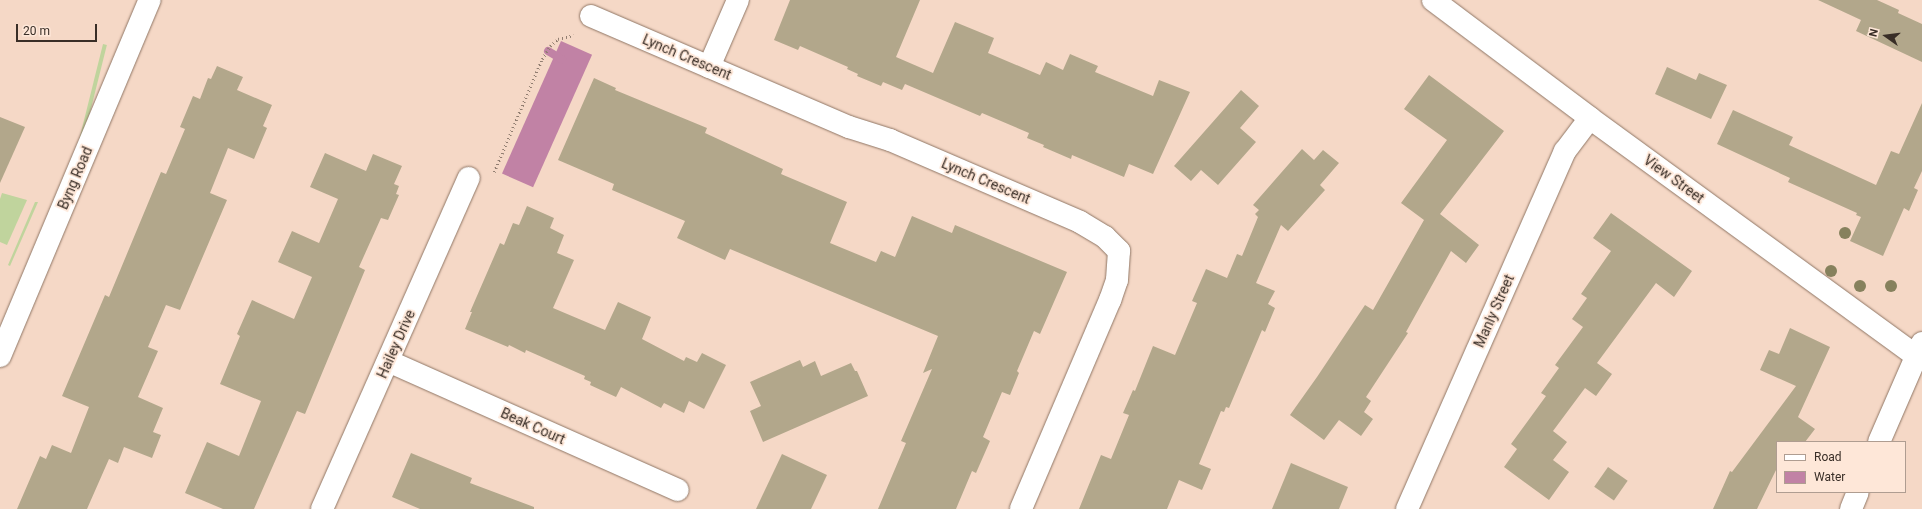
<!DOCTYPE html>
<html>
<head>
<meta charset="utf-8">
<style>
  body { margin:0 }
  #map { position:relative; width:1922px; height:509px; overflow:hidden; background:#f5d8c6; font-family:Roboto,sans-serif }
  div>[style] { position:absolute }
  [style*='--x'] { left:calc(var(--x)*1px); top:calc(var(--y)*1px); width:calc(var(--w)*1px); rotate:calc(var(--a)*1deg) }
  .green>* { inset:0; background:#c0d49d; transform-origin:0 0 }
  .water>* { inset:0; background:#c182a5; transform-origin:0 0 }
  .stream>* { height:8px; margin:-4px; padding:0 4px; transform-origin:4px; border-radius:4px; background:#c182a5 }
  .building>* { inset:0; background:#b2a78b; transform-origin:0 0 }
  .path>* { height:2.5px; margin-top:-1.25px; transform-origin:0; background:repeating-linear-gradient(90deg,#917e71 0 1px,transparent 0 4px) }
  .roads { filter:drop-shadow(0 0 1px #8f7665) drop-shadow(0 0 1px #8f7665) }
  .minor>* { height:22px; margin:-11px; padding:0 11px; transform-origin:11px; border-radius:11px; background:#fff }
  .trees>* { width:12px; height:12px; margin:-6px; border-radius:50%; background:#86815d }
  span { translate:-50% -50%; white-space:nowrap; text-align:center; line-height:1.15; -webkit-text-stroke:3.5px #fee7d8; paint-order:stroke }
  .street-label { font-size:14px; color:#392e27 }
  .legend { position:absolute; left:1776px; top:441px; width:130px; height:52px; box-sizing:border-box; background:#fee7d8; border:1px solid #af9d91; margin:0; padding:5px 7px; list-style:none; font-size:12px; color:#392e27 }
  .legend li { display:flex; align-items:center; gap:8px; height:20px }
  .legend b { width:20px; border:1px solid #af9d91 }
  .north { position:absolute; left:1866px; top:16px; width:40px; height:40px; -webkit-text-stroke:3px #fee7d8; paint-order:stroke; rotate:284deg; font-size:11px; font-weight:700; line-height:16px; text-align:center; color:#392e27 }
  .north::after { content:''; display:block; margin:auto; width:14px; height:18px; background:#392e27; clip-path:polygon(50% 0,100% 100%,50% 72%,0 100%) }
  .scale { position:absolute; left:16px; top:24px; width:81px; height:18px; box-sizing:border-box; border:2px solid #392e27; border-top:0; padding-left:5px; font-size:12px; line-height:14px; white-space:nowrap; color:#392e27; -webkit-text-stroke:3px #fee7d8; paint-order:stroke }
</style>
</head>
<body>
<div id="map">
  <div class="green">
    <i style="left:103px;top:44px;width:4px;height:155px;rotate:14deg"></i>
    <i style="clip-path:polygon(2px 193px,27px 200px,7px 245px,0 242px,0 199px)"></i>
    <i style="clip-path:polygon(35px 202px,38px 202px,10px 266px,8px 265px)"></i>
  </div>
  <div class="water">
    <i style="left:561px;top:41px;width:34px;height:145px;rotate:24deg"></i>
  </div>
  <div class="stream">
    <i style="--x:548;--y:51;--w:17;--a:31"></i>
  </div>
  <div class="building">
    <i style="clip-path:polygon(790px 0,920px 0,896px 57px,933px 73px,955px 22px,994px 38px,988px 53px,1040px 75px,1046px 62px,1063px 70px,1070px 54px,1098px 66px,1095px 72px,1153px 96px,1159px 80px,1190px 92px,1153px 174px,1129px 164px,1124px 177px,1072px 155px,1071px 159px,1043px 147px,1044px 145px,1027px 138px,1029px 133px,982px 113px,980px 116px,905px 84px,902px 90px,883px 82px,881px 86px,857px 76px,858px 74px,847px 69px,848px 67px,800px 46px,798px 50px,774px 40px)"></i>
    <i style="clip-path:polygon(1818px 0,1877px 0,1899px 10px,1898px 13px,1922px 24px,1922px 62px,1856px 31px,1861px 20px)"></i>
    <i style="clip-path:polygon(217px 66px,243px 77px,237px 90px,272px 105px,263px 126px,267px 128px,254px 159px,228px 148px,210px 193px,227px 200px,180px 310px,166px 305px,148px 347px,158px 351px,138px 397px,163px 408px,153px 432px,161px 435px,152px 458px,124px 447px,118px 463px,109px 459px,87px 509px,17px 509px,40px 456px,46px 459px,52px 445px,71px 453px,89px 407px,62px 396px,105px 295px,109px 297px,161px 172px,166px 174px,185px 129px,180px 127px,193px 96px,200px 99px,208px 78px,211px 79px)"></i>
    <i style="clip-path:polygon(1667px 67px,1696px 80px,1699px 73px,1727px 85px,1711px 119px,1655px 94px)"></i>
    <i style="clip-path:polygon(1429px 75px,1504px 131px,1440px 214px,1479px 245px,1466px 263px,1451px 251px,1406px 332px,1408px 333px,1366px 397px,1371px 401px,1364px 412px,1373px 419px,1361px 436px,1339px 420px,1324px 440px,1290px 415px,1317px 377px,1365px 305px,1373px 310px,1424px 220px,1401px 203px,1447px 140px,1404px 109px)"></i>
    <i style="clip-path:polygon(594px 78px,616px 88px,615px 90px,707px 128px,705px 133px,783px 169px,781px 174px,847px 202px,830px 243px,876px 262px,881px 251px,895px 257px,912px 216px,952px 233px,955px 225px,1067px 272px,1040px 334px,1034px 331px,1017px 371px,1019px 373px,1010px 395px,1002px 392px,983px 437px,990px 441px,976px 473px,972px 471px,956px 509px,878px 509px,906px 443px,901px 441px,932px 369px,923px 373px,938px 336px,730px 249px,725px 260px,677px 238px,685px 221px,612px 190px,614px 184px,558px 160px)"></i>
    <i style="clip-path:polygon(1241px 90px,1259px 106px,1240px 128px,1256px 142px,1218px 185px,1201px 170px,1191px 181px,1174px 166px)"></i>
    <i style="clip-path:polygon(1922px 103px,1922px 171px,1914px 188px,1918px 190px,1909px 211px,1904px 208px,1883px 256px,1850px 241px,1861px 217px,1856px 215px,1857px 213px,1788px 182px,1790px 178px,1717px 144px,1733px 110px,1793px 137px,1789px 145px,1876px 185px,1891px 151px,1899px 154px)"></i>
    <i style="clip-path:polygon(0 117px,25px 127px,0 183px)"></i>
    <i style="clip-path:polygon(1302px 149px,1314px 160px,1323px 150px,1339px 163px,1320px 185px,1325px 190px,1288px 231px,1281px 225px,1256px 283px,1275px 291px,1268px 304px,1275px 308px,1265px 332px,1262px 330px,1229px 408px,1226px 407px,1224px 412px,1221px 411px,1199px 464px,1211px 469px,1202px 490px,1179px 480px,1167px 509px,1079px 509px,1101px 455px,1111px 459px,1129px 415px,1123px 413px,1133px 390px,1135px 391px,1153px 346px,1175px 355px,1197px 303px,1192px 301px,1206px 269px,1227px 278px,1237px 254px,1242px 256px,1258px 217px,1255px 214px,1259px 210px,1253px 205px)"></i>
    <i style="clip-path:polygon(325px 153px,366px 171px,373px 154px,402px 166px,394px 184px,399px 186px,396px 194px,399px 195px,388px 220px,381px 218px,359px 267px,365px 270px,305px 414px,297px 411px,254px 509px,223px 509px,185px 493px,207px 442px,239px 456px,261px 401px,220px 384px,240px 336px,237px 334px,252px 300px,294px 319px,312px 277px,278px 262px,292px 231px,319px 243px,338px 199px,310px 187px)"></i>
    <i style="clip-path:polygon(527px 206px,554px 218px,550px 228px,564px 235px,557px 253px,574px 260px,553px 308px,605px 330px,618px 302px,651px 317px,642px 339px,684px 361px,686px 357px,697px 362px,702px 353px,726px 365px,704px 409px,689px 401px,684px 413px,664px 403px,661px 408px,621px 387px,616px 397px,590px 385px,591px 382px,584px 379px,585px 376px,526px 350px,525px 353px,509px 345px,508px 347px,465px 329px,472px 312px,470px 312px,500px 243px,504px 245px,513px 223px,519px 225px)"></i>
    <i style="clip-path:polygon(1611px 213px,1692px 271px,1674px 297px,1656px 283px,1597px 363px,1612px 374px,1596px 396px,1585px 388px,1553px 431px,1567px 442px,1553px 460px,1569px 472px,1549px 500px,1504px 467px,1517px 449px,1511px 444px,1546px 396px,1541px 393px,1559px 368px,1555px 365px,1583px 327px,1572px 319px,1587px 298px,1581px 294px,1611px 251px,1593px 238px)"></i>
    <i style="clip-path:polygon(1790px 328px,1830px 347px,1798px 417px,1815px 429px,1805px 442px,1777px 442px,1777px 468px,1757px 509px,1713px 509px,1730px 471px,1732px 472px,1796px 386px,1760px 370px,1769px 350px,1779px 354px)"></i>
    <i style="clip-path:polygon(800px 360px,803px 367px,815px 361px,821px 376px,851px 363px,855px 371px,857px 371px,868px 396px,763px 442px,750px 411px,761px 406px,750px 382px)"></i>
    <i style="clip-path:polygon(411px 453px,472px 478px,470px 483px,534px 507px,534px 509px,420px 509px,392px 497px)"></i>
    <i style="clip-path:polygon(782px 454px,827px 475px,811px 509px,756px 509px)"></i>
    <i style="clip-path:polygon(1291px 463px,1348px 487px,1339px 509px,1272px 509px)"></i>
    <i style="left:1608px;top:467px;width:24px;height:24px;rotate:35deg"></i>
  </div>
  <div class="path">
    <i style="--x:494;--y:172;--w:123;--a:-67"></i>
    <i style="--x:542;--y:59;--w:15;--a:-58"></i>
    <i style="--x:550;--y:46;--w:11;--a:-41"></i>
    <i style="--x:558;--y:39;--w:16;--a:-14"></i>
  </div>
  <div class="roads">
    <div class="minor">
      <i style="--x:1433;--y:0;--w:196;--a:36.9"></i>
      <i style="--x:1590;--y:118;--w:404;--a:36.1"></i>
      <i style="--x:591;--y:16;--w:281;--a:23.3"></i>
      <i style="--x:849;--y:127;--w:43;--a:17.6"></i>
      <i style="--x:890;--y:140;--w:207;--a:23.3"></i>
      <i style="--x:1080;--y:222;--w:29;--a:31"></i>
      <i style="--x:1105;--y:237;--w:20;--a:45"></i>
      <i style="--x:1119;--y:251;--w:29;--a:94"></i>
      <i style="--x:1117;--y:280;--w:21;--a:109"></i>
      <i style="--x:1110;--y:300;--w:227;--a:113.1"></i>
      <i style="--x:709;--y:67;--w:73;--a:-66.6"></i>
      <i style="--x:0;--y:356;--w:386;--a:-67.2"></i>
      <i style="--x:388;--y:361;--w:317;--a:24"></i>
      <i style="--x:1879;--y:442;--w:108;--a:-66.5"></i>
      <i style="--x:322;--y:509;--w:362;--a:-66.1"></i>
      <i style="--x:1407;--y:509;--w:391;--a:-66.2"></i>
      <i style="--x:1565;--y:151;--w:41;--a:-52.9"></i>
      <i style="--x:1851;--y:509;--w:18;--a:-68"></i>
    </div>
  </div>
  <div class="trees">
    <i style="left:1845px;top:233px"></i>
    <i style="left:1831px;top:271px"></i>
    <i style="left:1860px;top:286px"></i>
    <i style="left:1891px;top:286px"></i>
  </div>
  <div class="street-label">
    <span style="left:687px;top:57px;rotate:23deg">Lynch Crescent</span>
    <span style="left:75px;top:178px;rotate:-67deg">Byng Road</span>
    <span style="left:1674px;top:179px;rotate:36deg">View Street</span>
    <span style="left:986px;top:181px;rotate:23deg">Lynch Crescent</span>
    <span style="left:1494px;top:311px;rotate:-66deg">Manly Street</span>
    <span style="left:396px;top:344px;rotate:-66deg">Hailey Drive</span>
    <span style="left:533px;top:426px;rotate:24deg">Beak Court</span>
  </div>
  <ul class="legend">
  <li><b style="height:5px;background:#fff"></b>Road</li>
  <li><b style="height:11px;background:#c182a5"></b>Water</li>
  </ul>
  <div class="north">N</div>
  <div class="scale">20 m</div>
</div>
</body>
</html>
